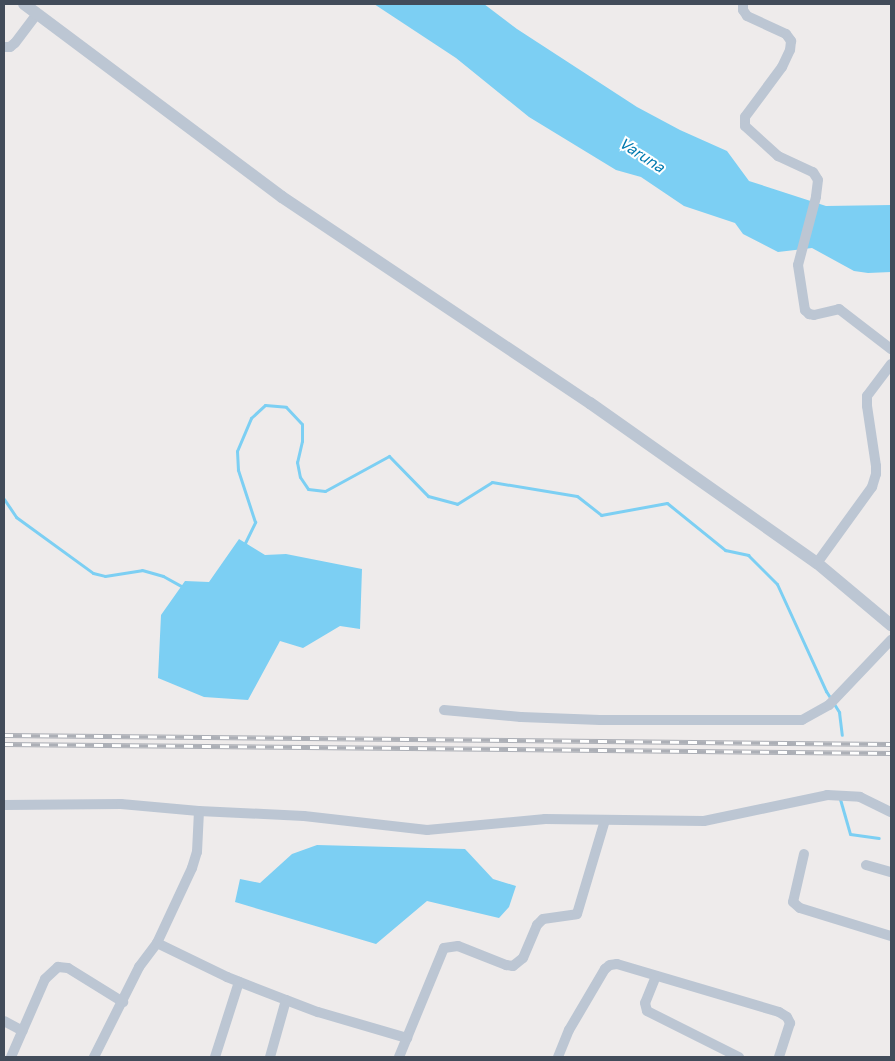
<!DOCTYPE html>
<html>
<head>
<meta charset="utf-8">
<style>
  body { margin:0 }
  #map { position:relative; width:895px; height:1061px; overflow:hidden; background:#eeebeb; font-family:"Golos Text",sans-serif }
  div>[style] { position:absolute }
  [style*='--x'] { left:calc(var(--x)*1px); top:calc(var(--y)*1px); width:calc(var(--w)*1px); rotate:calc(var(--a)*1deg) }
  .water>* { inset:0; background:#7ccff3 }
  .stream>* { height:3px; margin:-1.5px; padding:0 1.5px; transform-origin:1.5px; border-radius:1.5px; background:#7ccff3 }
  .minor>* { height:10px; margin:-5px; padding:0 5px; transform-origin:5px; border-radius:5px; background:#bcc6d3 }
  .tertiary>* { height:12px; margin:-6px; padding:0 6px; transform-origin:6px; border-radius:6px; background:#bcc6d3 }
  .rail>* { height:5px; margin-top:-2.5px; transform-origin:0; background:repeating-linear-gradient(90deg,#fff 0 9px,#acafb6 0 18px); box-sizing:border-box; border-block:1px solid #acafb6 }
  span { translate:-50% -50%; white-space:nowrap; text-align:center; line-height:1.15; -webkit-text-stroke:4px #fff; paint-order:stroke }
  .water-label { font-size:15px; color:#007aaf; font-style:italic }
  .frame { position:absolute; inset:0; border:5px solid #424c5a; pointer-events:none }
</style>
</head>
<body>
<div id="map">
  <div class="water">
    <i style="clip-path:polygon(374px 4px,484px 4px,517px 29px,637px 107px,680px 130px,727px 151px,749px 181px,826px 206px,891px 205px,891px 272px,868px 273px,854px 271px,812px 248px,778px 252px,743px 234px,735px 223px,684px 206px,641px 177px,616px 170px,529px 117px,456px 58px)"></i>
    <i style="clip-path:polygon(239px 539px,265px 555px,286px 554px,362px 569px,360px 629px,340px 626px,303px 648px,280px 641px,248px 700px,204px 697px,158px 678px,161px 615px,185px 581px,209px 582px)"></i>
    <i style="clip-path:polygon(317px 845px,465px 849px,493px 879px,516px 886px,509px 907px,499px 918px,427px 901px,376px 944px,235px 902px,240px 879px,260px 883px,292px 854px)"></i>
  </div>
  <div class="stream">
    <i style="--x:4;--y:499;--w:22;--a:56"></i>
    <i style="--x:16;--y:517;--w:95;--a:36"></i>
    <i style="--x:93;--y:573;--w:12;--a:14"></i>
    <i style="--x:105;--y:576;--w:37;--a:-9"></i>
    <i style="--x:142;--y:570;--w:22;--a:16"></i>
    <i style="--x:163;--y:576;--w:23;--a:29"></i>
    <i style="--x:243;--y:547;--w:28;--a:-64"></i>
    <i style="--x:255;--y:522;--w:55;--a:-108.1"></i>
    <i style="--x:238;--y:470;--w:19;--a:-93"></i>
    <i style="--x:237;--y:451;--w:36;--a:-67"></i>
    <i style="--x:251;--y:418;--w:19;--a:-43"></i>
    <i style="--x:265;--y:405;--w:21;--a:5"></i>
    <i style="--x:286;--y:407;--w:23;--a:47"></i>
    <i style="--x:302;--y:424;--w:17;--a:90"></i>
    <i style="--x:302;--y:441;--w:22;--a:103"></i>
    <i style="--x:297;--y:462;--w:15;--a:79"></i>
    <i style="--x:300;--y:477;--w:14;--a:56"></i>
    <i style="--x:308;--y:489;--w:17;--a:7"></i>
    <i style="--x:325;--y:491;--w:73;--a:-28.7"></i>
    <i style="--x:389;--y:456;--w:56;--a:45.7"></i>
    <i style="--x:428;--y:496;--w:30;--a:15"></i>
    <i style="--x:457;--y:504;--w:41;--a:-32.2"></i>
    <i style="--x:492;--y:482;--w:86;--a:9.4"></i>
    <i style="--x:577;--y:496;--w:31;--a:38"></i>
    <i style="--x:601;--y:515;--w:67;--a:-10.3"></i>
    <i style="--x:667;--y:503;--w:75;--a:39"></i>
    <i style="--x:725;--y:550;--w:24;--a:12"></i>
    <i style="--x:748;--y:555;--w:41;--a:45"></i>
    <i style="--x:777;--y:584;--w:118;--a:65.4"></i>
    <i style="--x:826;--y:691;--w:25;--a:58"></i>
    <i style="--x:839;--y:712;--w:23;--a:83"></i>
    <i style="--x:840;--y:799;--w:36;--a:74"></i>
    <i style="--x:850;--y:834;--w:29;--a:8"></i>
  </div>
  <div class="minor">
    <i style="--x:743;--y:4;--w:6;--a:90"></i>
    <i style="--x:743;--y:10;--w:7;--a:56"></i>
    <i style="--x:747;--y:16;--w:43;--a:24.8"></i>
    <i style="--x:786;--y:34;--w:9;--a:54"></i>
    <i style="--x:791;--y:41;--w:9;--a:96"></i>
    <i style="--x:790;--y:50;--w:19;--a:115"></i>
    <i style="--x:782;--y:67;--w:62;--a:126.5"></i>
    <i style="--x:745;--y:117;--w:9;--a:90"></i>
    <i style="--x:745;--y:126;--w:45;--a:42.3"></i>
    <i style="--x:778;--y:156;--w:38;--a:25"></i>
    <i style="--x:813;--y:172;--w:9;--a:58"></i>
    <i style="--x:818;--y:180;--w:17;--a:97"></i>
    <i style="--x:816;--y:197;--w:70;--a:104.8"></i>
    <i style="--x:798;--y:265;--w:46;--a:81.2"></i>
    <i style="--x:805;--y:310;--w:6;--a:45"></i>
    <i style="--x:809;--y:314;--w:5;--a:11"></i>
    <i style="--x:814;--y:315;--w:26;--a:-13"></i>
    <i style="--x:839;--y:309;--w:66;--a:37.6"></i>
    <i style="--x:4;--y:47;--w:6;--a:0"></i>
    <i style="--x:10;--y:47;--w:6;--a:-39"></i>
    <i style="--x:15;--y:43;--w:36;--a:-53"></i>
    <i style="--x:817;--y:563;--w:94;--a:-54.1"></i>
    <i style="--x:872;--y:487;--w:14;--a:-73"></i>
    <i style="--x:876;--y:474;--w:8;--a:-90"></i>
    <i style="--x:876;--y:466;--w:61;--a:-98.5"></i>
    <i style="--x:867;--y:406;--w:10;--a:-90"></i>
    <i style="--x:867;--y:396;--w:40;--a:-53"></i>
    <i style="--x:444;--y:710;--w:77;--a:5.2"></i>
    <i style="--x:521;--y:717;--w:79;--a:2.2"></i>
    <i style="--x:600;--y:720;--w:202;--a:0"></i>
    <i style="--x:802;--y:720;--w:31;--a:-29"></i>
    <i style="--x:829;--y:705;--w:90;--a:-46.4"></i>
    <i style="--x:4;--y:805;--w:117;--a:-0.5"></i>
    <i style="--x:121;--y:804;--w:78;--a:5.1"></i>
    <i style="--x:199;--y:811;--w:105;--a:2.7"></i>
    <i style="--x:304;--y:816;--w:124;--a:6.5"></i>
    <i style="--x:427;--y:830;--w:119;--a:-5.3"></i>
    <i style="--x:545;--y:819;--w:159;--a:0.7"></i>
    <i style="--x:704;--y:821;--w:126;--a:-11.9"></i>
    <i style="--x:827;--y:795;--w:33;--a:3"></i>
    <i style="--x:860;--y:797;--w:34;--a:26"></i>
    <i style="--x:804;--y:854;--w:49;--a:102.9"></i>
    <i style="--x:793;--y:902;--w:9;--a:41"></i>
    <i style="--x:800;--y:908;--w:95;--a:17.1"></i>
    <i style="--x:866;--y:865;--w:26;--a:16"></i>
    <i style="--x:157;--y:943;--w:78;--a:25.9"></i>
    <i style="--x:227;--y:977;--w:63;--a:21.3"></i>
    <i style="--x:286;--y:1000;--w:34;--a:21"></i>
    <i style="--x:318;--y:1012;--w:93;--a:16.3"></i>
    <i style="--x:656;--y:976;--w:29;--a:112"></i>
    <i style="--x:645;--y:1003;--w:8;--a:76"></i>
    <i style="--x:647;--y:1011;--w:103;--a:26.6"></i>
    <i style="--x:4;--y:1021;--w:21;--a:28"></i>
    <i style="--x:11;--y:1057;--w:85;--a:-66.4"></i>
    <i style="--x:45;--y:979;--w:18;--a:-43"></i>
    <i style="--x:58;--y:967;--w:10;--a:6"></i>
    <i style="--x:68;--y:968;--w:65;--a:31.7"></i>
    <i style="--x:94;--y:1057;--w:101;--a:-63.4"></i>
    <i style="--x:139;--y:967;--w:30;--a:-53"></i>
    <i style="--x:157;--y:943;--w:83;--a:-65"></i>
    <i style="--x:192;--y:868;--w:17;--a:-73"></i>
    <i style="--x:197;--y:852;--w:41;--a:-87.2"></i>
    <i style="--x:215;--y:1057;--w:79;--a:-72.3"></i>
    <i style="--x:270;--y:1057;--w:59;--a:-74.3"></i>
    <i style="--x:399;--y:1057;--w:118;--a:-67.6"></i>
    <i style="--x:444;--y:948;--w:14;--a:-8"></i>
    <i style="--x:458;--y:946;--w:52;--a:21.6"></i>
    <i style="--x:506;--y:965;--w:7;--a:8"></i>
    <i style="--x:513;--y:966;--w:13;--a:-39"></i>
    <i style="--x:523;--y:958;--w:36;--a:-67"></i>
    <i style="--x:537;--y:925;--w:8;--a:-45"></i>
    <i style="--x:543;--y:919;--w:34;--a:-8"></i>
    <i style="--x:577;--y:914;--w:98;--a:-73.4"></i>
    <i style="--x:558;--y:1057;--w:29;--a:-68"></i>
    <i style="--x:569;--y:1030;--w:71;--a:-59.5"></i>
    <i style="--x:605;--y:969;--w:6;--a:-39"></i>
    <i style="--x:610;--y:965;--w:7;--a:-8"></i>
    <i style="--x:617;--y:964;--w:169;--a:16.5"></i>
    <i style="--x:779;--y:1012;--w:9;--a:32"></i>
    <i style="--x:787;--y:1017;--w:7;--a:63"></i>
    <i style="--x:790;--y:1023;--w:36;--a:108"></i>
  </div>
  <div class="tertiary">
    <i style="--x:24;--y:4;--w:322;--a:36.8"></i>
    <i style="--x:282;--y:197;--w:371;--a:33.8"></i>
    <i style="--x:590;--y:403;--w:278;--a:35.2"></i>
    <i style="--x:817;--y:563;--w:97;--a:40"></i>
  </div>
  <div class="rail">
    <i style="--x:4;--y:735;--w:887;--a:0.58"></i>
    <i style="--x:4;--y:744;--w:887;--a:0.58"></i>
  </div>
  <div class="water-label">
    <span style="left:642px;top:155px;rotate:33deg">Varuna</span>
  </div>
  <div class="frame"></div>
</div>
</body>
</html>
